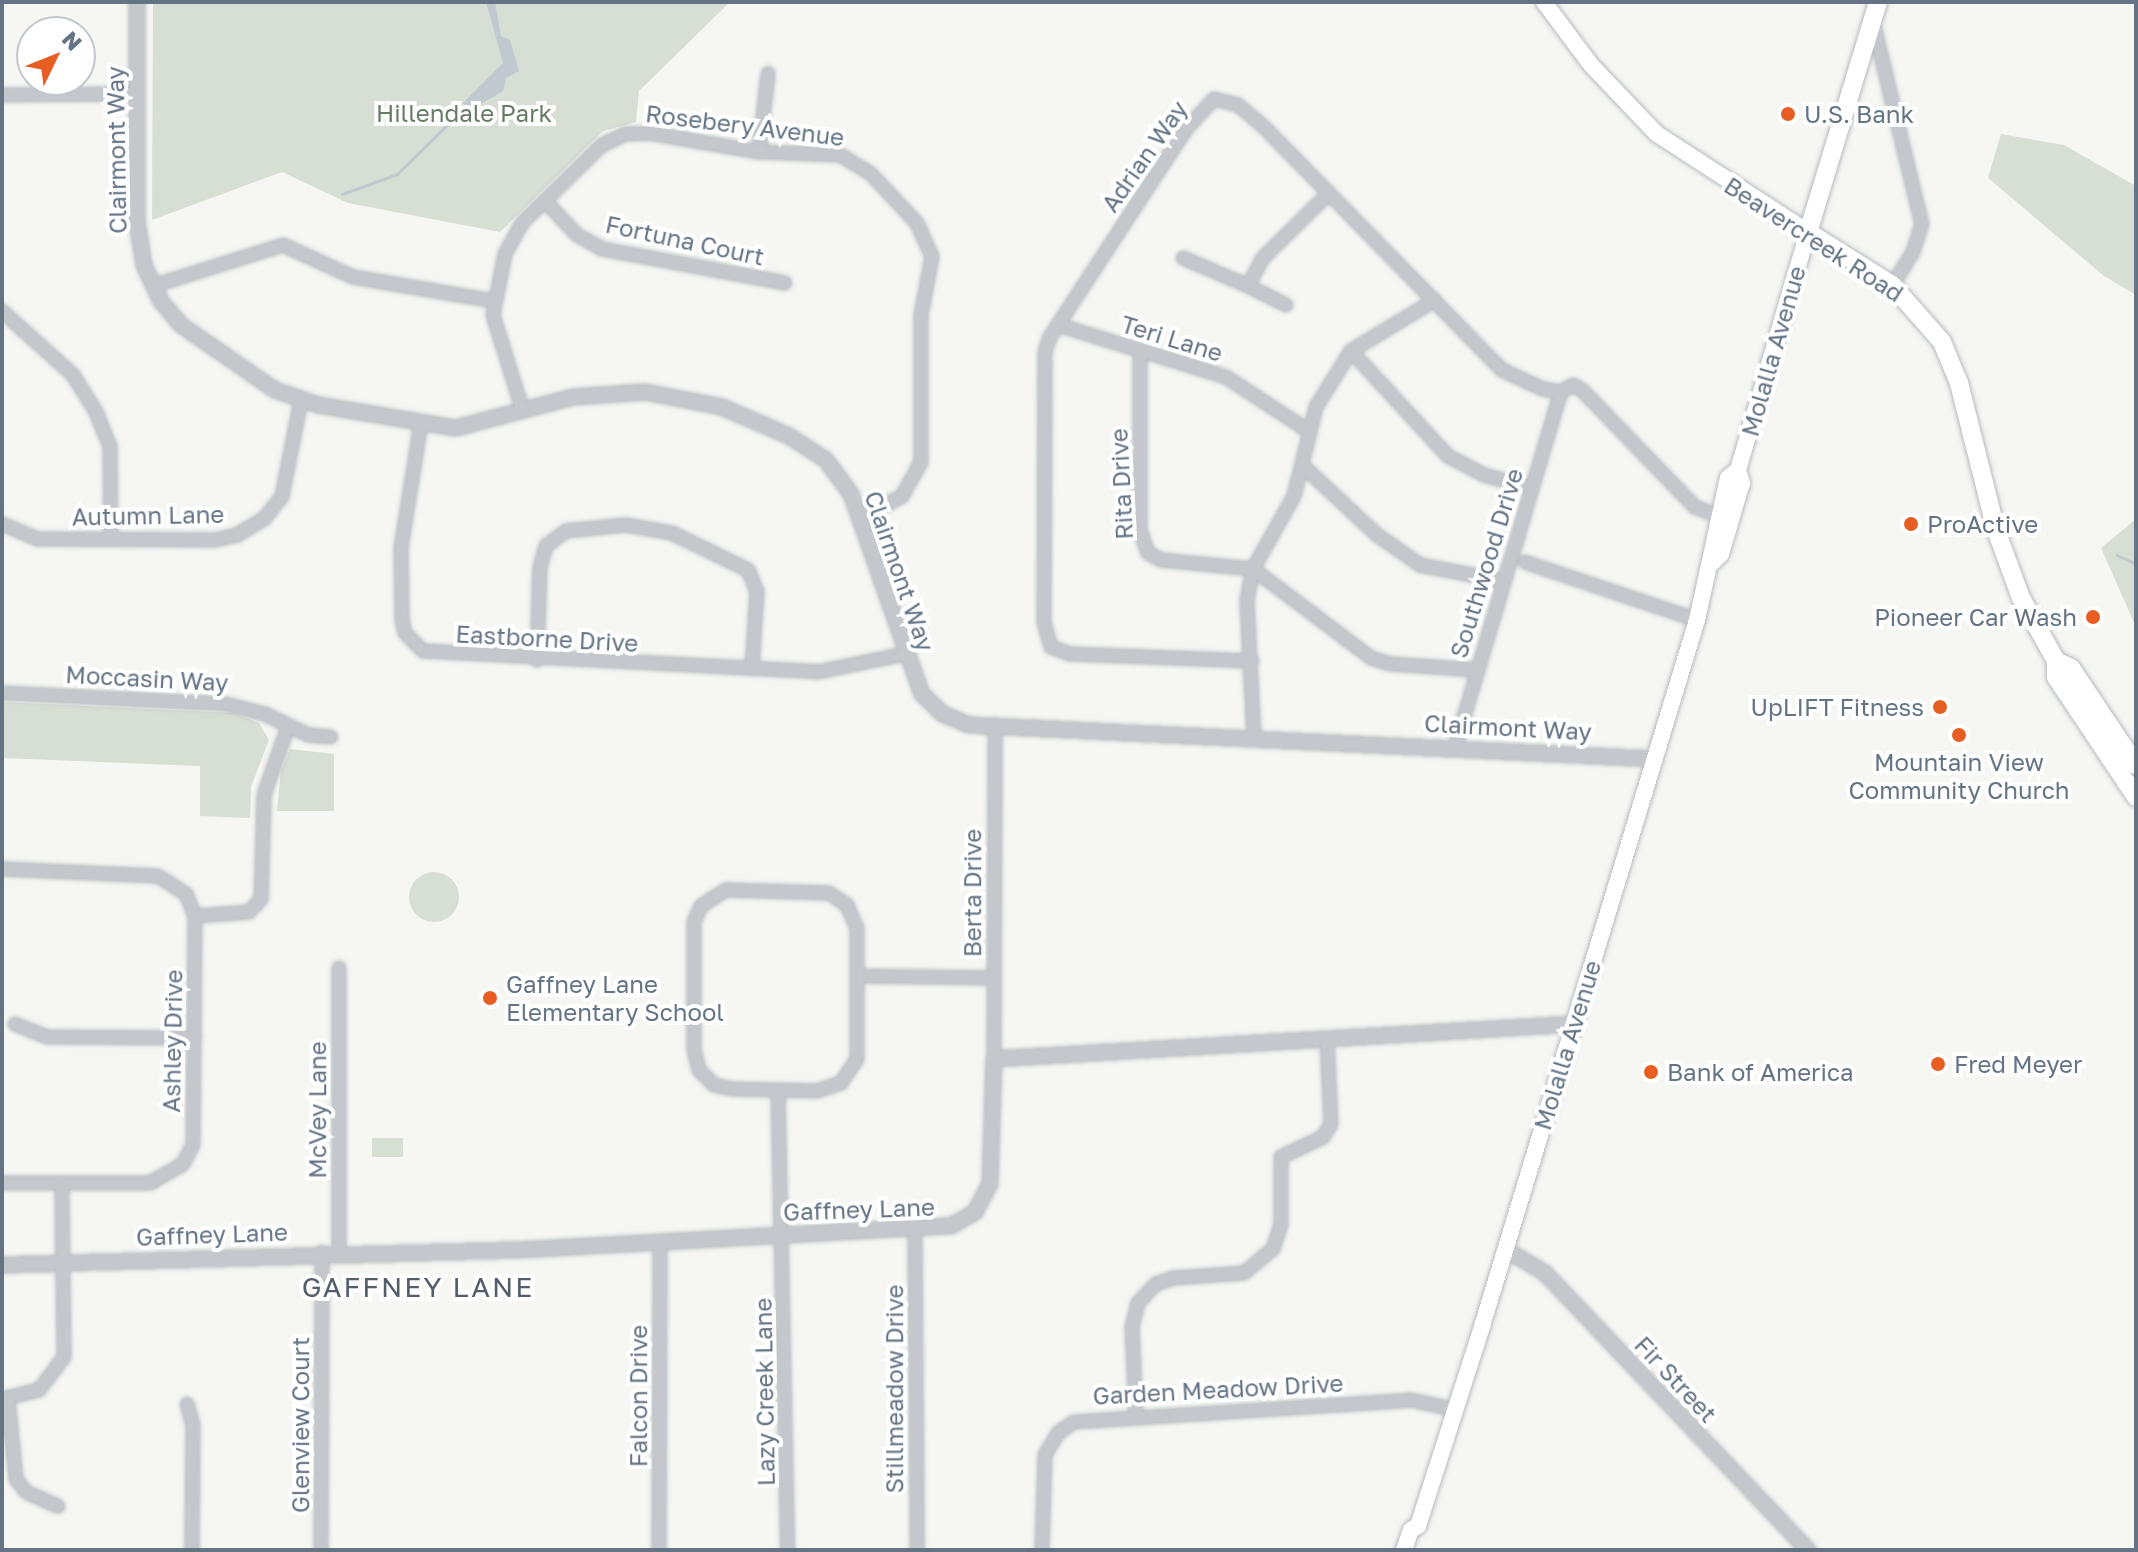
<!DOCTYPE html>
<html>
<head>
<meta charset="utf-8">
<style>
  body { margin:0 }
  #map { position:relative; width:2138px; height:1552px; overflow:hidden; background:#f6f7f3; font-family:"Golos Text",sans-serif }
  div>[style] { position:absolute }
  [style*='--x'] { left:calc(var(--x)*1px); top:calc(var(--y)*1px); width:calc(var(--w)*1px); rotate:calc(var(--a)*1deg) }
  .green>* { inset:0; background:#d7ded4; transform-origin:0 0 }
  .round { border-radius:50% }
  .water>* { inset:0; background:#bfc9cf }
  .stream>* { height:3px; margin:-1.5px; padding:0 1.5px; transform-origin:1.5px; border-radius:1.5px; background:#bfc9cf }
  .roads { filter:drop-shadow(0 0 2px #b6bbc0) drop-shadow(0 0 2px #b6bbc0) }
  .minor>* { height:12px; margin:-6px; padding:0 6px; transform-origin:6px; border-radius:6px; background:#c4c7cb }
  .tertiary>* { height:14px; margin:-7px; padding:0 7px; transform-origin:7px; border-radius:7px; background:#c4c7cb }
  .secondary>* { height:16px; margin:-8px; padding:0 8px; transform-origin:8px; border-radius:8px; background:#fff }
  .primary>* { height:18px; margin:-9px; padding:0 9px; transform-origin:9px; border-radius:9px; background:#fff }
  .dots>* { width:22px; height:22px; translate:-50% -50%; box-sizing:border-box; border:4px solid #fff; border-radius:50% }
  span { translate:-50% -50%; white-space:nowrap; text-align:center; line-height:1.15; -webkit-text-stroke:8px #fff; paint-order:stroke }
  .park-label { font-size:24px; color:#677c64 }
  .poi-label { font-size:24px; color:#657485 }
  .left { translate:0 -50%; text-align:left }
  .right { translate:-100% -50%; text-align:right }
  .street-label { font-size:24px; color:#657485 }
  .quarter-label { font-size:28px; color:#535e6a; letter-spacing:2px }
  .frame { position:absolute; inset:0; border:4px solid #657485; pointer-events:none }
  .north { position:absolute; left:16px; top:16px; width:80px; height:80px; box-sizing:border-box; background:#fff; border:2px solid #c1c7ce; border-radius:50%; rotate:47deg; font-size:22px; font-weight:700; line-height:32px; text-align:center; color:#657485 }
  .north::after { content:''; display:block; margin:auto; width:28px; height:36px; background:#e85e22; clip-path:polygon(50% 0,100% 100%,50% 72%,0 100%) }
</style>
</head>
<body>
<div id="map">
  <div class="green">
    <i style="clip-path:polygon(153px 2px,730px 2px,639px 91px,636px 122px,603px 131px,500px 232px,348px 203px,282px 172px,152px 220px)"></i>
    <i style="clip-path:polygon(2001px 134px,2064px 145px,2136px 186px,2136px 295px,2104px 276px,1988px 178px)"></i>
    <i style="clip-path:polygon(2136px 519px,2136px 627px,2101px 548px)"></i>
    <i style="clip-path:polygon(2px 702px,234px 713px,259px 723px,269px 740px,251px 787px,250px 818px,200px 816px,200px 766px,2px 758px)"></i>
    <i style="clip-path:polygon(290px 749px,334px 754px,334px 811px,277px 811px,281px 771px)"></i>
    <i class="round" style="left:409px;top:872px;width:50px;height:50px"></i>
    <i style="left:372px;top:1138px;width:31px;height:19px"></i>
  </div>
  <div class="water">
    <i style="clip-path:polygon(486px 2px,495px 2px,501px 36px,510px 40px,519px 71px,506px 78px,503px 91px,467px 112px,463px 103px,503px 63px)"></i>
  </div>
  <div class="stream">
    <i style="--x:342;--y:194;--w:59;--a:-20"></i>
    <i style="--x:397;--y:174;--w:90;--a:-44.5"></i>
    <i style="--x:2117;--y:555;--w:21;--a:25"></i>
  </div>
  <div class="roads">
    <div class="minor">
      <i style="--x:1873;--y:22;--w:208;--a:76.4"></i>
      <i style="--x:1922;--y:224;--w:29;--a:108"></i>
      <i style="--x:1913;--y:252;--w:39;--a:122"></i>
      <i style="--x:2;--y:95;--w:135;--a:-0.4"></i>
      <i style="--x:759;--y:152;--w:79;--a:-83.4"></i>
      <i style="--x:545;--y:201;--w:47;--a:46.7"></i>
      <i style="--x:577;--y:235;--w:29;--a:29"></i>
      <i style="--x:602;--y:249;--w:186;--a:10.5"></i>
      <i style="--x:1183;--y:258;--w:71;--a:23.3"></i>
      <i style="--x:153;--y:286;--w:136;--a:-17.5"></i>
      <i style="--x:283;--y:245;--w:77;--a:24.6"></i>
      <i style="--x:353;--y:277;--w:142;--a:9.7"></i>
      <i style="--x:1286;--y:305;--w:42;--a:-153.4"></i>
      <i style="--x:1248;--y:286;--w:32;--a:-62"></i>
      <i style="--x:1263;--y:258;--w:93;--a:-44.6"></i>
      <i style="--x:2;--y:311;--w:96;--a:42"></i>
      <i style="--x:73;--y:375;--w:44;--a:58.1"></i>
      <i style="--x:96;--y:412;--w:37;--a:68"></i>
      <i style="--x:110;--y:446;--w:93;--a:89.4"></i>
      <i style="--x:1058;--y:325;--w:176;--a:17.2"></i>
      <i style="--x:1226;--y:377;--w:97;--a:33.2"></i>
      <i style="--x:1351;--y:351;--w:143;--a:47.3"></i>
      <i style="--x:1448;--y:456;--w:41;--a:27.8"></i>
      <i style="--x:1484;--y:475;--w:50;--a:15.2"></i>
      <i style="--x:1140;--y:353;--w:177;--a:90"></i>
      <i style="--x:1140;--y:530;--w:24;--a:71"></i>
      <i style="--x:1148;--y:553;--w:15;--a:28"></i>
      <i style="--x:1161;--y:560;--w:92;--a:5.6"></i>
      <i style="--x:1253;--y:569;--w:148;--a:37"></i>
      <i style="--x:1371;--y:658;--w:21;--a:17"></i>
      <i style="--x:1391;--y:664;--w:86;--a:4"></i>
      <i style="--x:523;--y:411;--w:101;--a:-107.4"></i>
      <i style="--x:493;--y:315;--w:62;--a:-78.9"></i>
      <i style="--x:505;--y:254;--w:35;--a:-61"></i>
      <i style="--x:522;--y:223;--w:112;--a:-44.3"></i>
      <i style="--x:602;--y:145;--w:26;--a:-25"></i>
      <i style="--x:626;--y:134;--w:23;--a:-2"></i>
      <i style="--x:649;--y:133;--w:112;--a:9.8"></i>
      <i style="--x:759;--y:152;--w:81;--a:2.1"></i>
      <i style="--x:840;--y:155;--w:35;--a:31"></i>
      <i style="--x:870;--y:173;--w:69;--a:46.8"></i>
      <i style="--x:917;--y:223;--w:37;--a:66"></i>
      <i style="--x:932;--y:257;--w:59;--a:100.7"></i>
      <i style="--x:921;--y:315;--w:147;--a:90"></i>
      <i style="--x:921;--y:462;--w:39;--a:119"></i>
      <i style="--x:902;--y:496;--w:47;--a:151.8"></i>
      <i style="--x:421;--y:423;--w:127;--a:99.1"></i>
      <i style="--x:401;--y:548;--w:71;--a:89.2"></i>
      <i style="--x:402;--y:619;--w:14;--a:78"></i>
      <i style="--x:405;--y:633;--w:25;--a:45"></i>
      <i style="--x:423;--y:651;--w:396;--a:3"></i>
      <i style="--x:818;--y:672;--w:88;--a:-11.8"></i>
      <i style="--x:1303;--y:466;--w:100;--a:43"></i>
      <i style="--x:1376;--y:534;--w:54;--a:35.2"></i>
      <i style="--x:1420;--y:565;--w:85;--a:10.9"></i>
      <i style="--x:2;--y:524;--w:38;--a:23"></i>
      <i style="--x:37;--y:539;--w:178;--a:0.3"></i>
      <i style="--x:215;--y:540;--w:23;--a:-13"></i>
      <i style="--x:237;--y:535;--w:33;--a:-31"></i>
      <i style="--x:265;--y:518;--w:28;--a:-52"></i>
      <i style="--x:282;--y:496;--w:98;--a:-78.8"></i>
      <i style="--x:1525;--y:562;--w:182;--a:18.6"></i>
      <i style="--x:537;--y:660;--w:93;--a:-88.2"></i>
      <i style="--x:540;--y:567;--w:22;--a:-74"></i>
      <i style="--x:546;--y:546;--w:25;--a:-37"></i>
      <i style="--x:566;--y:531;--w:60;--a:-5.7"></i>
      <i style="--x:626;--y:525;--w:47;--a:9.9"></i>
      <i style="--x:672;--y:533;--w:85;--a:26"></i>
      <i style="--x:748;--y:570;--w:23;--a:67"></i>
      <i style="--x:757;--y:591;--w:78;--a:93.7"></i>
      <i style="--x:1252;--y:661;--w:182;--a:-177.8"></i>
      <i style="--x:1070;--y:654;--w:20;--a:-160"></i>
      <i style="--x:1051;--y:647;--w:25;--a:-106"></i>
      <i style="--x:1044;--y:623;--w:271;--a:-89.8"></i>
      <i style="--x:1045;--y:352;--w:16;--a:-72"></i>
      <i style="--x:1050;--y:337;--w:250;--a:-56.8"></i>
      <i style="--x:1187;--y:128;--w:40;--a:-47"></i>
      <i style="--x:1214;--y:99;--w:25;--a:14"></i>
      <i style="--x:1238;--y:105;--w:30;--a:40"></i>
      <i style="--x:1261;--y:124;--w:344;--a:45.6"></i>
      <i style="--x:1502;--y:370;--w:45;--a:24.9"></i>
      <i style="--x:1543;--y:389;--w:18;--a:9"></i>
      <i style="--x:1561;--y:392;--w:14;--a:-30"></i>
      <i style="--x:1573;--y:385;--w:10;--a:29"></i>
      <i style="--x:1582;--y:390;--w:163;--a:46"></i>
      <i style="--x:1695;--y:507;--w:26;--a:21"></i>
      <i style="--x:2;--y:693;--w:224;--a:2.8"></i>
      <i style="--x:226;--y:704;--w:40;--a:14.4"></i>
      <i style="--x:265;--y:714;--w:48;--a:26"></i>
      <i style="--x:308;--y:735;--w:23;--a:5"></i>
      <i style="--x:1254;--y:739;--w:139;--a:-92.9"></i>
      <i style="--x:1247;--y:600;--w:32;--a:-79"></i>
      <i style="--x:1253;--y:569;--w:84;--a:-60.7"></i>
      <i style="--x:1294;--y:496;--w:92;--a:-76.1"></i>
      <i style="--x:1316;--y:407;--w:66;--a:-58"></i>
      <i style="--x:1351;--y:351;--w:98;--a:-31.3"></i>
      <i style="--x:1455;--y:747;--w:370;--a:-73.4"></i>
      <i style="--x:2;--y:869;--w:156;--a:2.6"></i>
      <i style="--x:158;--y:876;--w:33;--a:33"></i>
      <i style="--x:186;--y:894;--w:24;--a:68"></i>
      <i style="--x:195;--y:916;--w:229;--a:90.5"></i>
      <i style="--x:193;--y:1145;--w:21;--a:118"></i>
      <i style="--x:183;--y:1164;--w:38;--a:150"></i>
      <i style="--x:150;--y:1183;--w:148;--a:180"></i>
      <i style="--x:726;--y:890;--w:103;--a:1.7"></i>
      <i style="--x:829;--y:893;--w:22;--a:34"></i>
      <i style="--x:847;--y:905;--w:25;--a:67"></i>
      <i style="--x:857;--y:928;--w:131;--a:90"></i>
      <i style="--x:857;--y:1059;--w:29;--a:124"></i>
      <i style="--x:841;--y:1083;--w:25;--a:162"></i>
      <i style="--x:817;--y:1091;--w:85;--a:-178.7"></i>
      <i style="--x:732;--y:1089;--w:18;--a:-167"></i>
      <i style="--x:714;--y:1085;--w:21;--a:-135"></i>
      <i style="--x:699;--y:1070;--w:21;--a:-104"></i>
      <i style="--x:694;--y:1050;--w:128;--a:-90"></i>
      <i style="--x:694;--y:922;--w:17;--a:-66"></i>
      <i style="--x:701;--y:906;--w:30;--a:-33"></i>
      <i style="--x:195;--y:916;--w:54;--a:-4.2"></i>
      <i style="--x:249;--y:912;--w:18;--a:-47"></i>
      <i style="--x:261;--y:899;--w:104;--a:-88.3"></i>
      <i style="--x:264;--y:795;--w:72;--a:-70.6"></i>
      <i style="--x:339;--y:968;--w:284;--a:90"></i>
      <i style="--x:857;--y:976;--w:137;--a:0.8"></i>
      <i style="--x:15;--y:1024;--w:35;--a:22"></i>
      <i style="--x:48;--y:1037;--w:147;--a:0.4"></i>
      <i style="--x:994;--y:1059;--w:331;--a:-89.8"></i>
      <i style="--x:778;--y:1090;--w:460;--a:88.8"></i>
      <i style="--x:915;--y:1229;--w:321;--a:89.6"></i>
      <i style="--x:2;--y:1399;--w:38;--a:-14"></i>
      <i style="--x:39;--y:1390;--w:41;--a:-52.9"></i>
      <i style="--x:64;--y:1357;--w:174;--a:-90.7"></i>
      <i style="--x:8;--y:1399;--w:80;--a:84.3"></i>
      <i style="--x:16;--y:1479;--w:16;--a:52"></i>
      <i style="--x:26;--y:1492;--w:35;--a:24"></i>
      <i style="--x:187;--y:1404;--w:22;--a:74"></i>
      <i style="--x:193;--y:1425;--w:125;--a:90.5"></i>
      <i style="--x:1136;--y:1416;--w:89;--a:-92.6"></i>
      <i style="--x:1132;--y:1327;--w:25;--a:-76"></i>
      <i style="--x:1138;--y:1303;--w:26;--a:-47"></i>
      <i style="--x:1156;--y:1284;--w:18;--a:-19"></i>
      <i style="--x:1173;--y:1278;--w:71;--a:-4"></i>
      <i style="--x:1244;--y:1273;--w:38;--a:-40"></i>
      <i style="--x:1273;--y:1249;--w:25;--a:-72"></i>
      <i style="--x:1281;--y:1225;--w:68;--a:-90"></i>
      <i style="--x:1281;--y:1157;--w:47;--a:-25.5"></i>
      <i style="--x:1323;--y:1137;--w:15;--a:-58"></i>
      <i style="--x:1331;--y:1124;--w:85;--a:-92.7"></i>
      <i style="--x:321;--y:1550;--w:298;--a:-89.8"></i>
      <i style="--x:659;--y:1550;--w:307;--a:-89.8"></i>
      <i style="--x:1042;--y:1550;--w:95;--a:-88.2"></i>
      <i style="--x:1045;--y:1455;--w:26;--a:-59"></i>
      <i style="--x:1058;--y:1433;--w:19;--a:-35"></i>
      <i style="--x:1074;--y:1422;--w:338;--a:-3.7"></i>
      <i style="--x:1411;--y:1400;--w:46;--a:12.5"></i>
    </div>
    <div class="tertiary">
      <i style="--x:137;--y:2;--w:219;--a:90"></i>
      <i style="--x:137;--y:221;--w:45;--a:81"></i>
      <i style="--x:144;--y:265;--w:38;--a:65"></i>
      <i style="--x:160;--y:300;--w:33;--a:50"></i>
      <i style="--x:181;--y:325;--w:114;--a:34.7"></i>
      <i style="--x:275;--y:390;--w:46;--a:19.2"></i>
      <i style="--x:318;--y:405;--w:140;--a:9.5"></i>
      <i style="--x:456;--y:428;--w:121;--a:-14.8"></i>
      <i style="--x:573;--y:397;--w:72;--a:-4"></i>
      <i style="--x:645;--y:392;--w:78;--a:11"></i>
      <i style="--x:722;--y:407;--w:73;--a:23.4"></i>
      <i style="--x:789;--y:436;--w:44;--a:33"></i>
      <i style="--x:826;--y:460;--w:42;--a:53.7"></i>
      <i style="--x:851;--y:494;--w:212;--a:70.5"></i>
      <i style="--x:922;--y:694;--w:29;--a:44"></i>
      <i style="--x:943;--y:714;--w:28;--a:23"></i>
      <i style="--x:969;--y:725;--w:687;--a:2.84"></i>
      <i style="--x:1505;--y:1249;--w:47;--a:31"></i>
      <i style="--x:1545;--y:1273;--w:382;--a:46.5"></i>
      <i style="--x:2;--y:1265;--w:516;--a:-1.67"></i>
      <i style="--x:518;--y:1250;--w:434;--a:-3.2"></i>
      <i style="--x:951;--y:1226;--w:28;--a:-30"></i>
      <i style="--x:975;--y:1212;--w:32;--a:-62"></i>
      <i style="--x:990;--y:1184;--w:125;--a:-88.2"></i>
      <i style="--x:994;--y:1059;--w:582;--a:-3.45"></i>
    </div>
    <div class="secondary">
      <i style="--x:1544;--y:2;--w:79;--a:53.3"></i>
      <i style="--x:1591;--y:65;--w:95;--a:46.3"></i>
      <i style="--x:1657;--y:134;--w:180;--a:33"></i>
      <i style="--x:1808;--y:232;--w:248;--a:106.4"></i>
      <i style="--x:1738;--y:470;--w:14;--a:73"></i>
      <i style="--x:1742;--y:483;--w:74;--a:106.5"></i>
      <i style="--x:1721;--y:554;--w:13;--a:135"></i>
      <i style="--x:1404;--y:1550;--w:21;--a:-71"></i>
      <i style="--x:1411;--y:1530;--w:8;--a:-30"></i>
      <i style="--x:1418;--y:1526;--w:213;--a:-72.2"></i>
      <i style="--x:1483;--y:1323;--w:735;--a:-73.07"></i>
      <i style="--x:1697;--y:620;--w:145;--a:-77.7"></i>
      <i style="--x:1728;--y:478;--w:13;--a:-39"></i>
    </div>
    <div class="primary">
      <i style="--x:1878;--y:2;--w:240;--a:106.9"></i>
      <i style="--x:1808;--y:232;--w:99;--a:32.2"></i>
      <i style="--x:1892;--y:285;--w:76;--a:48.7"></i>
      <i style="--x:1942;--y:342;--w:44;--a:67.5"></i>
      <i style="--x:1959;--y:383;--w:152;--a:75.9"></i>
      <i style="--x:1996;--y:530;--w:72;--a:69.8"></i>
      <i style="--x:2021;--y:598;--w:72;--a:60.9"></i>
      <i style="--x:2056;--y:661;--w:16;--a:90"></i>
      <i style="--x:2056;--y:677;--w:144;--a:56.3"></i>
      <i style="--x:2056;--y:661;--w:17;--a:25"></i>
      <i style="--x:2071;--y:668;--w:117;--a:56.2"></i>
    </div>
  </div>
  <div class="dots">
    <i style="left:1788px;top:114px;background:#e85e22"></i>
    <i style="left:1911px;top:524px;background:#e85e22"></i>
    <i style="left:2093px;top:617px;background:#e85e22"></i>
    <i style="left:1940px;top:707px;background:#e85e22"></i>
    <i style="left:1959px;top:735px;background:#e85e22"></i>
    <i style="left:490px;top:998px;background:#e85e22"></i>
    <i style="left:1938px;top:1064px;background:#e85e22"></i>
    <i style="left:1651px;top:1072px;background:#e85e22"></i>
  </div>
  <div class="park-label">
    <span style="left:464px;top:113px">Hillendale Park</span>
  </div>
  <div class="poi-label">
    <span class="left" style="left:1804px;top:114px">U.S. Bank</span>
    <span class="left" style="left:1927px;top:524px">ProActive</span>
    <span class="right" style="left:2077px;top:617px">Pioneer Car Wash</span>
    <span class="right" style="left:1924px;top:707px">UpLIFT Fitness</span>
    <span style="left:1959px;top:776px">Mountain View<br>Community Church</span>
    <span class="left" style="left:506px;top:998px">Gaffney Lane<br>Elementary School</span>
    <span class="left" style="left:1954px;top:1064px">Fred Meyer</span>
    <span class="left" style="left:1667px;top:1072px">Bank of America</span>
  </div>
  <div class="street-label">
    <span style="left:745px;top:125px;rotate:7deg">Rosebery Avenue</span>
    <span style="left:116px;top:150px;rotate:-91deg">Clairmont Way</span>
    <span style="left:1144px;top:156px;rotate:-55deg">Adrian Way</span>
    <span style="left:1814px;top:239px;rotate:33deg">Beavercreek Road</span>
    <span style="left:685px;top:240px;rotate:12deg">Fortuna Court</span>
    <span style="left:1172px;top:338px;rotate:17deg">Teri Lane</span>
    <span style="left:1773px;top:351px;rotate:-74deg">Molalla Avenue</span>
    <span style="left:1121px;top:484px;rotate:-93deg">Rita Drive</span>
    <span style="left:148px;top:515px;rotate:-1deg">Autumn Lane</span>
    <span style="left:1486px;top:563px;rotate:-73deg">Southwood Drive</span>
    <span style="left:900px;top:571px;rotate:71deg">Clairmont Way</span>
    <span style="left:547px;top:638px;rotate:3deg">Eastborne Drive</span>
    <span style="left:147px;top:678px;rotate:3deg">Moccasin Way</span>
    <span style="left:1508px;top:727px;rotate:3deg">Clairmont Way</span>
    <span style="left:972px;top:893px;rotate:-90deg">Berta Drive</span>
    <span style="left:172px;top:1041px;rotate:-89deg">Ashley Drive</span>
    <span style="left:1567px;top:1045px;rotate:-73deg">Molalla Avenue</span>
    <span style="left:317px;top:1110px;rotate:-90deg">McVey Lane</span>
    <span style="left:859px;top:1209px;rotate:-2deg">Gaffney Lane</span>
    <span style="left:212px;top:1234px;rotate:-2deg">Gaffney Lane</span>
    <span style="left:1676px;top:1379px;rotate:47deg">Fir Street</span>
    <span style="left:894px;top:1389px;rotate:-90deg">Stillmeadow Drive</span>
    <span style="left:1218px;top:1389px;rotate:-3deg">Garden Meadow Drive</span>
    <span style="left:764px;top:1392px;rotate:-91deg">Lazy Creek Lane</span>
    <span style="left:638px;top:1396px;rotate:-90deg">Falcon Drive</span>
    <span style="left:300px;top:1425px;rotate:-90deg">Glenview Court</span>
  </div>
  <div class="quarter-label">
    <span style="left:418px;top:1287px">GAFFNEY LANE</span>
  </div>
  <div class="frame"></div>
  <div class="north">N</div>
</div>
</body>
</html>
